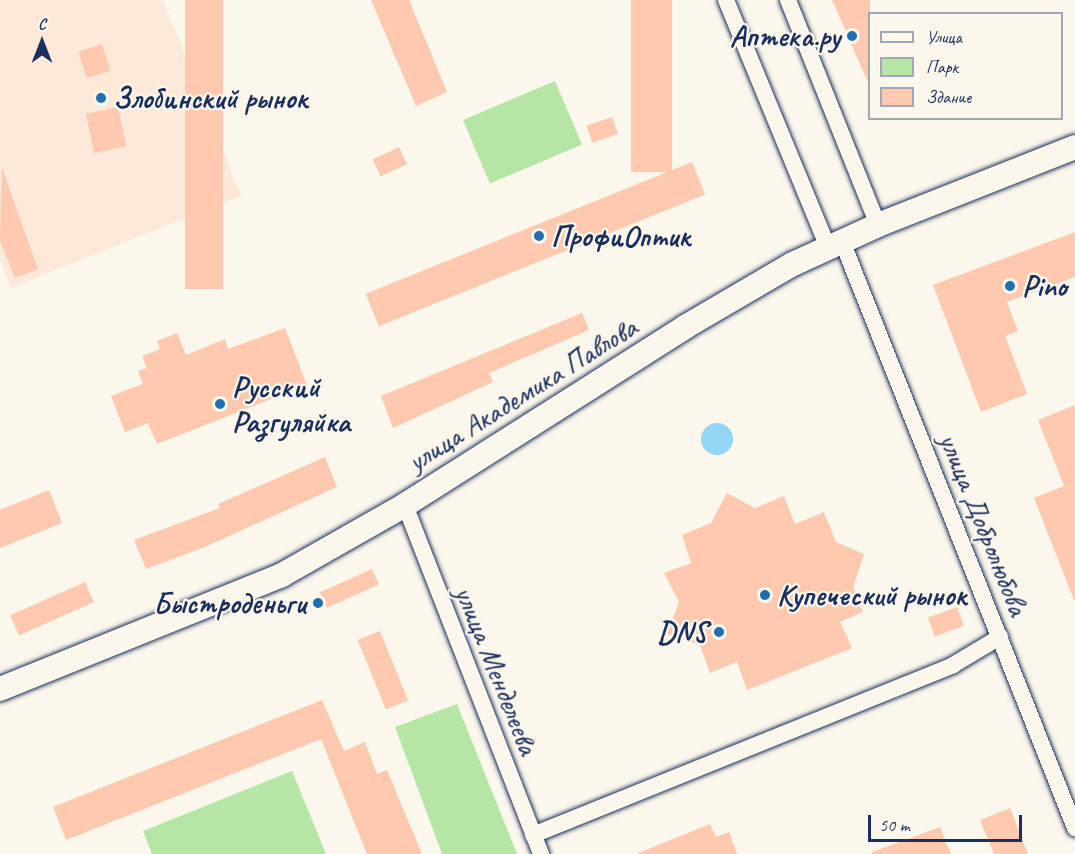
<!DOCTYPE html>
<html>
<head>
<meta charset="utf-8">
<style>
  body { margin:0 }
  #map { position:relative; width:1075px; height:854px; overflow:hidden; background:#fbf7ec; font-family:Caveat,sans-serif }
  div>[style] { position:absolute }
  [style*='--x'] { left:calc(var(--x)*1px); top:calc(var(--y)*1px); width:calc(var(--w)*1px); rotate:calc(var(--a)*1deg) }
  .built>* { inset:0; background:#fce9da }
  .green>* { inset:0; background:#b6e6a5; transform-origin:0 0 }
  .water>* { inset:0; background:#93d5f4 }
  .round { border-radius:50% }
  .building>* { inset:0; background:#ffc9b0; transform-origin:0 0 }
  .roads { filter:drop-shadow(0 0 2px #1b2f5e) drop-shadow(0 0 2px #1b2f5e) }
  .minor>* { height:16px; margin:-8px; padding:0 8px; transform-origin:8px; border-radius:8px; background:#fbf7ec }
  .secondary>* { height:24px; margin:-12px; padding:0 12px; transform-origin:12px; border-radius:12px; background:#fbf7ec }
  .dots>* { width:16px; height:16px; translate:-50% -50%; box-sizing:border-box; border:3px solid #fbf7ec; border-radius:50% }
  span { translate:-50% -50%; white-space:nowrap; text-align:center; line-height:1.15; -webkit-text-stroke:4.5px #fbf7ec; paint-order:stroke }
  .poi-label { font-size:30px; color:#1b2f5e; font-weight:700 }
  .right { translate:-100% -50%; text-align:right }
  .left { translate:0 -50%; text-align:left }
  .street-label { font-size:30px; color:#1b2f5e }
  .legend { position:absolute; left:868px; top:12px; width:195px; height:108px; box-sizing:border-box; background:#fbf7ec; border:2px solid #a1a7b3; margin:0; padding:8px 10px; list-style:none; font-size:18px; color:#1b2f5e }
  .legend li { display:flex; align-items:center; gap:12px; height:30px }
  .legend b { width:30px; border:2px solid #a1a7b3 }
  .north { position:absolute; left:12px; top:12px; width:60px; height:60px; -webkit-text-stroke:4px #fbf7ec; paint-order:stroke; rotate:0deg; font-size:16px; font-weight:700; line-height:24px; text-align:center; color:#1b2f5e }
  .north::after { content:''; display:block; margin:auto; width:21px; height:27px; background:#1b2f5e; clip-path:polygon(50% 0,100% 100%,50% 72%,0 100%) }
  .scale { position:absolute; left:868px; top:815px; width:154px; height:27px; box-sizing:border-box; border:3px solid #1b2f5e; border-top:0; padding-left:8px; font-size:18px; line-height:21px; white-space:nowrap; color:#1b2f5e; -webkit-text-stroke:4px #fbf7ec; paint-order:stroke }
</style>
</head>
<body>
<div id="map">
  <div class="built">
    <i style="clip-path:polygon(0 0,163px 0,241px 196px,11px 288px,0 260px)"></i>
  </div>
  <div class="green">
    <i style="left:555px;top:81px;width:69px;height:100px;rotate:67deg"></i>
    <i style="clip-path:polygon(457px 704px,517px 854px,442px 854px,395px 727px)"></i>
    <i style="clip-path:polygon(292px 771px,326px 854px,152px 854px,143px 831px)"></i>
  </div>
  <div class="water">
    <i class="round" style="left:701px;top:423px;width:32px;height:32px"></i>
  </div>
  <div class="building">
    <i style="left:185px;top:0;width:38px;height:289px"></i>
    <i style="clip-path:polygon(371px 0,409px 0,447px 92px,416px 106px)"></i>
    <i style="left:631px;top:0;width:41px;height:172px"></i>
    <i style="clip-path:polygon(832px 0,870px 0,870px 87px)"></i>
    <i style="left:102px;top:44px;width:28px;height:25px;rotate:72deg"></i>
    <i style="left:118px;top:107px;width:40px;height:33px;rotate:78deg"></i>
    <i style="left:612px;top:117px;width:18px;height:27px;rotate:71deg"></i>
    <i style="left:399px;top:147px;width:19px;height:29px;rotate:65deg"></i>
    <i style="left:692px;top:162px;width:35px;height:352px;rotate:68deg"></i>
    <i style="clip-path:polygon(2px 168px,38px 269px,15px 278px,0 241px)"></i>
    <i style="clip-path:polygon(1075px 232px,1075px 277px,1007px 302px,1018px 331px,1005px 336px,1027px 394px,981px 412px,933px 285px)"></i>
    <i style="clip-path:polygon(582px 313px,589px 330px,489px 373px,493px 382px,393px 428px,381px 396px)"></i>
    <i style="clip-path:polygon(285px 328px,307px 385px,157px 444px,148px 423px,125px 432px,111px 396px,143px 384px,138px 371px,147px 368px,142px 356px,160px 349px,157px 341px,177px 333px,186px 355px,225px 339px,228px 349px)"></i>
    <i style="clip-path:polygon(1075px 405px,1075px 600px,1074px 600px,1034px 498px,1064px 486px,1038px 420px)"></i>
    <i style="clip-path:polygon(325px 457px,337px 487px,205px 547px,146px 569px,134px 540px,220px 508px,218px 504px)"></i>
    <i style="clip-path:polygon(49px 490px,62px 523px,0 548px,0 510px)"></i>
    <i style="clip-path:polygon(727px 493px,755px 508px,784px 496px,795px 524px,824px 512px,836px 542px,864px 554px,853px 587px,863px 612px,840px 622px,852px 648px,747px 690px,737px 662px,710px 673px,700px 645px,667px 634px,679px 602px,664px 573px,691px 563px,682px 535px,711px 523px)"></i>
    <i style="left:372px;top:569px;width:17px;height:57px;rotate:66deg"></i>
    <i style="left:85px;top:582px;width:22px;height:82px;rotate:66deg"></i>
    <i style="left:957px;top:607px;width:20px;height:31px;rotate:70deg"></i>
    <i style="left:380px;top:631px;width:75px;height:24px;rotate:68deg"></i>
    <i style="clip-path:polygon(322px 700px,344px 751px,365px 742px,377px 774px,387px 770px,422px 854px,367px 854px,321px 739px,66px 840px,53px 807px)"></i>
    <i style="clip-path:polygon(1010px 808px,1028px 854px,994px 854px,980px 820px)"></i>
    <i style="clip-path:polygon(710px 824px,716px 837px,729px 832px,737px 854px,636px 854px)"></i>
    <i style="clip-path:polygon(940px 827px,951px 854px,872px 854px,872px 852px)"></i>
  </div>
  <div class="roads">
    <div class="minor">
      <i style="--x:726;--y:0;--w:267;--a:67.6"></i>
      <i style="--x:788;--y:0;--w:242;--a:68.2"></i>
      <i style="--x:842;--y:241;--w:632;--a:68.35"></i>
      <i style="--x:405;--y:505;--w:375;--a:68.7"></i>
      <i style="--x:533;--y:835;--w:453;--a:-22"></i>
      <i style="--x:953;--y:665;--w:55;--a:-30.8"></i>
    </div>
    <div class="secondary">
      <i style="--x:0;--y:689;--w:304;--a:-22"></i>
      <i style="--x:282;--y:575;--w:142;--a:-29.6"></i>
      <i style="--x:405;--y:505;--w:332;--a:-32.4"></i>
      <i style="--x:685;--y:327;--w:125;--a:-30.3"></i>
      <i style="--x:793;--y:264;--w:94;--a:-24.6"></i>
      <i style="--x:878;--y:225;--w:212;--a:-21.6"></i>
    </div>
  </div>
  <div class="dots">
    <i style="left:852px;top:36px;background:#1f6fb2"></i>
    <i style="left:101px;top:98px;background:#1f6fb2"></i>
    <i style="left:539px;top:236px;background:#1f6fb2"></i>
    <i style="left:1010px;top:286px;background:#1f6fb2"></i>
    <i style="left:220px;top:404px;background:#1f6fb2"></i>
    <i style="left:765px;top:595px;background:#1f6fb2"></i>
    <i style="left:318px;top:603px;background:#1f6fb2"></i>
    <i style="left:719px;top:632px;background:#1f6fb2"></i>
  </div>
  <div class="poi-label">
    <span class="right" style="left:840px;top:36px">Аптека.ру</span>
    <span class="left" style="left:113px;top:98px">Злобинский рынок</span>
    <span class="left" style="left:551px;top:236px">ПрофиОптик</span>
    <span class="left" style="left:1022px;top:286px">Pino</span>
    <span class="left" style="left:232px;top:404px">Русский<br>Разгуляйка</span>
    <span class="left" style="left:777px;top:595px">Купеческий рынок</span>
    <span class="right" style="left:306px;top:603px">Быстроденьги</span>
    <span class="right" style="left:707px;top:632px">DNS</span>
  </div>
  <div class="street-label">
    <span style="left:522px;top:394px;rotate:-32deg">улица Академика Павлова</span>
    <span style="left:984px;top:524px;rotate:68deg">улица Добролюбова</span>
    <span style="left:497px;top:670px;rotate:68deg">улица Менделеева</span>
  </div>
  <ul class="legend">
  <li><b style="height:8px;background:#fbf7ec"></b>Улица</li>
  <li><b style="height:16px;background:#b6e6a5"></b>Парк</li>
  <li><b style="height:16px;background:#ffc9b0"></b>Здание</li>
  </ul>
  <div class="north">С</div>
  <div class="scale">50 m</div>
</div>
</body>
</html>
